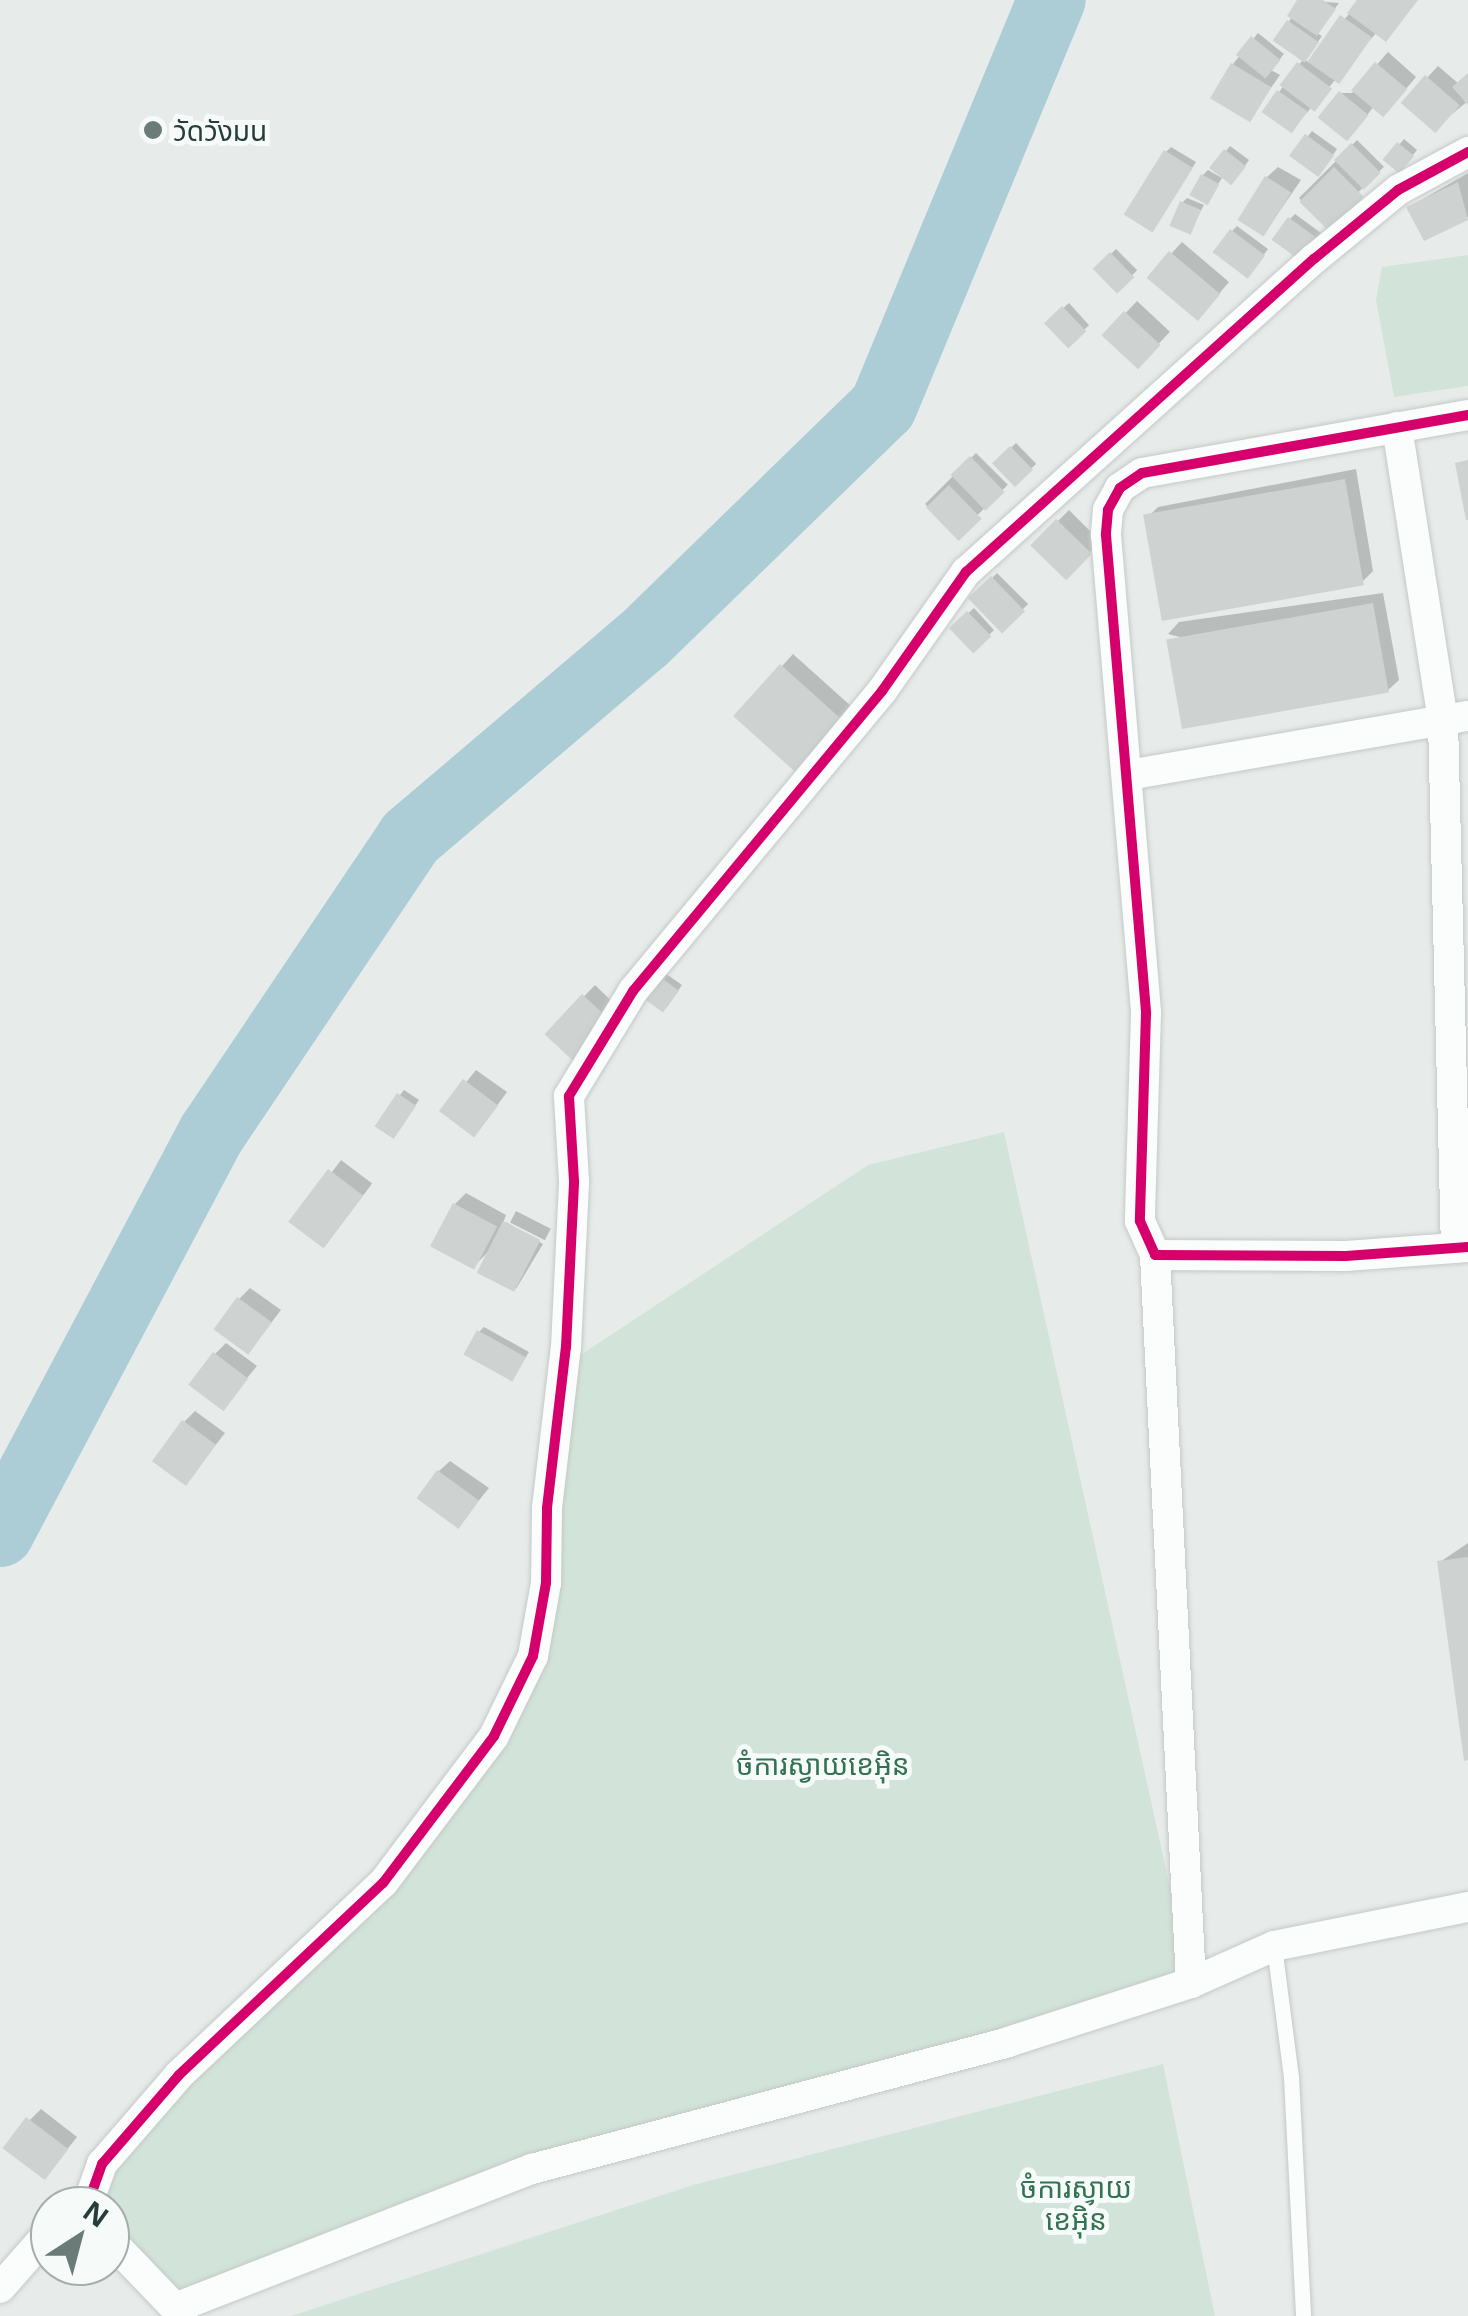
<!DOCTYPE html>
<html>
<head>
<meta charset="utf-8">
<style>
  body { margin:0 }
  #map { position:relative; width:1468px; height:2316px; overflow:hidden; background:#e7ecea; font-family:"Open Sans","Noto Sans Khmer","Noto Sans Thai",sans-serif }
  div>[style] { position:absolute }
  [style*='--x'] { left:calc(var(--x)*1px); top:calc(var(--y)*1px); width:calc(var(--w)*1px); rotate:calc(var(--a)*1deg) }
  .green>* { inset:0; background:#d2e4d9 }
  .shadow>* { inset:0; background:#0003; transform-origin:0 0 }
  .river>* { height:68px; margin:-34px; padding:0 34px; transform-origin:34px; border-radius:34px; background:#acccd6 }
  .building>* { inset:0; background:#ced3d1; transform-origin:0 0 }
  .roads { filter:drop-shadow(0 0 2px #c4c9c7) drop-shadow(0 0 2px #c4c9c7) }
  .lane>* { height:15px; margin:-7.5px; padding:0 7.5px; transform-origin:7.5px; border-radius:7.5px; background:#fbfcfc }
  .street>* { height:30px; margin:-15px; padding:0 15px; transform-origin:15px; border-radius:15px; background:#fbfcfc }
  .cycleway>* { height:10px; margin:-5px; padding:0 5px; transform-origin:5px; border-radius:5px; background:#d6006c }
  .dots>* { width:28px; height:28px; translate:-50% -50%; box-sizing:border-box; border:5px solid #f6faf9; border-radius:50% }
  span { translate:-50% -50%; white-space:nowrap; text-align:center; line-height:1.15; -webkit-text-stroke:10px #f6faf9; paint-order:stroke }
  .poi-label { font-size:28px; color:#263e3a }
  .left { translate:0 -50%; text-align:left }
  .park-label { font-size:28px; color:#337253 }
  .north { position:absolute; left:30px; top:2186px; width:100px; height:100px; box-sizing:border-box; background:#f6faf9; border:2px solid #a3afad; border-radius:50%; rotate:36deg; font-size:28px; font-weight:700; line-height:40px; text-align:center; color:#263e3a }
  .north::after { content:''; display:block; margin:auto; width:35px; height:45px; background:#6a7b78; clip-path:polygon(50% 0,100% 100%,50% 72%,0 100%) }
</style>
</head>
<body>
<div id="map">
  <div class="green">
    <i style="clip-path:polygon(1468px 255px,1468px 386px,1394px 397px,1376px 300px,1382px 267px)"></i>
    <i style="clip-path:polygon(1004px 1132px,1191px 1983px,532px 2169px,180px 2306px,110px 2239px,110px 2206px,90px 2206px,102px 2164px,393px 1892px,525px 1667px,579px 1356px,868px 1165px)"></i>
    <i style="clip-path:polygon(1163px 2064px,1215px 2316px,291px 2316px,693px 2185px)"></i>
  </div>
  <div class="shadow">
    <i style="clip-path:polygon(1300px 0,1339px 3px,1317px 33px,1322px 36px,1305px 60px,1310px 63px,1360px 0,1418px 0,1377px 32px,1296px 125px,1265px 111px,1304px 58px,1289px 22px)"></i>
    <i style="clip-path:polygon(1258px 33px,1284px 54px,1271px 70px,1280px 75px,1249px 119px,1233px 64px)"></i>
    <i style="clip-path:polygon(1388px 52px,1416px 77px,1394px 103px,1374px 106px,1353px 134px,1341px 93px,1352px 93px)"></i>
    <i style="clip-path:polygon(1438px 66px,1459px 84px,1468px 75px,1468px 101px,1447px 118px,1405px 102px)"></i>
    <i style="clip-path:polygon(1312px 131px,1337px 149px,1323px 169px,1293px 155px)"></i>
    <i style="left:1404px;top:139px;width:17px;height:27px;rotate:40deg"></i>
    <i style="left:1357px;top:140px;width:38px;height:82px;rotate:45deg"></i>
    <i style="clip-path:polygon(1230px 146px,1249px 160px,1237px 177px,1226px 151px)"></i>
    <i style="clip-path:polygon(1171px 147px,1196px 162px,1156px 224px,1166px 152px)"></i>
    <i style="clip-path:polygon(1278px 167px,1301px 180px,1264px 234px,1266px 178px)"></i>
    <i style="clip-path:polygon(1208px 170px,1222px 178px,1207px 201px,1203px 175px)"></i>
    <i style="clip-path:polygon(1468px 173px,1468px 217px,1425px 238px,1409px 207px)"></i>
    <i style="clip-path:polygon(1187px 198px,1204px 205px,1189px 233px,1182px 203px)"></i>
    <i style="clip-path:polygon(1295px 214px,1321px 233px,1307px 254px,1290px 219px)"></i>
    <i style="clip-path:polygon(1237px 226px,1268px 249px,1252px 271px,1232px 231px)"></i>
    <i style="clip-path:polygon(1182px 242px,1229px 282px,1208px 307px,1150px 277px)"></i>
    <i style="left:1116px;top:249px;width:30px;height:28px;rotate:45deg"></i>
    <i style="left:1137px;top:301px;width:45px;height:47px;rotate:43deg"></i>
    <i style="left:1069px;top:303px;width:30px;height:30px;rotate:48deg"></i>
    <i style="left:1016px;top:443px;width:29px;height:29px;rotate:46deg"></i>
    <i style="left:976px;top:453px;width:45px;height:72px;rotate:45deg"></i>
    <i style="clip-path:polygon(1356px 469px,1373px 571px,1362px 582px,1146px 519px,1158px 507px)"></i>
    <i style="left:1069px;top:510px;width:45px;height:49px;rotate:45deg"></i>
    <i style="left:997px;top:573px;width:44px;height:35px;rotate:45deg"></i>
    <i style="clip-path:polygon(1383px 593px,1399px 680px,1387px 691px,1168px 634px,1179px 622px)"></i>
    <i style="left:974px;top:608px;width:30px;height:30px;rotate:48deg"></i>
    <i style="clip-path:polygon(793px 654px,852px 707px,806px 757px,737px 716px)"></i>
    <i style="clip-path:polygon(655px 966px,682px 985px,668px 1005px)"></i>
    <i style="clip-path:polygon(595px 985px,622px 1011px,548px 1034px)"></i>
    <i style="clip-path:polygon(476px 1070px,507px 1092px,485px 1122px,443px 1111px)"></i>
    <i style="clip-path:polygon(404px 1090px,419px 1100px,397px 1131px,377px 1124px)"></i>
    <i style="left:341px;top:1160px;width:39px;height:79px;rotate:37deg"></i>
    <i style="clip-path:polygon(466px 1193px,506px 1215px,502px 1226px,506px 1222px,543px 1244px,516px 1289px,491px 1249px,473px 1267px,455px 1204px)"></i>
    <i style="left:516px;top:1211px;width:39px;height:13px;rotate:27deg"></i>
    <i style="clip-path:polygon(250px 1288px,281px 1310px,258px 1340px,239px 1299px)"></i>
    <i style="clip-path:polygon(484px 1327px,529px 1352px,513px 1378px,479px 1332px)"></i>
    <i style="clip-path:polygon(226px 1343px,257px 1366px,223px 1407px,215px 1354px)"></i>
    <i style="clip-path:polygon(195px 1411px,225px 1433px,185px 1484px,184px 1422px)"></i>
    <i style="clip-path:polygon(450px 1461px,489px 1488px,459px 1525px,438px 1472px)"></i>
    <i style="clip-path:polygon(1468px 1543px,1468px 1758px,1440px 1562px)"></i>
    <i style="clip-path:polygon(41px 2109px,77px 2137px,54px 2166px,30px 2120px)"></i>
  </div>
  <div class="river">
    <i style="--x:0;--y:1533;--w:453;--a:-62.1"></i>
    <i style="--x:212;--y:1133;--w:355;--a:-56.1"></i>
    <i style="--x:410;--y:838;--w:306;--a:-40.4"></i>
    <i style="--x:643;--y:640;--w:334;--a:-44.2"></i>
    <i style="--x:883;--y:407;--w:441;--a:-67.5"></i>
  </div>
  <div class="building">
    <i style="clip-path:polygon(1297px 0,1323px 0,1336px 9px,1317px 36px,1287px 16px)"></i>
    <i style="clip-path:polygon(1357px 0,1418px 0,1386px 42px,1347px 13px)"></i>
    <i style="left:1340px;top:15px;width:39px;height:57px;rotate:35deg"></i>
    <i style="left:1287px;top:20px;width:39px;height:25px;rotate:35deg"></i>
    <i style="left:1251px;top:36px;width:38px;height:24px;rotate:39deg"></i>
    <i style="left:1297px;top:62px;width:44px;height:29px;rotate:37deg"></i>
    <i style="left:1375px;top:62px;width:42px;height:37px;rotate:40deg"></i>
    <i style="left:1231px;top:63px;width:47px;height:41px;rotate:31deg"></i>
    <i style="clip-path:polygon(1468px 73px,1468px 105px,1452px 87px)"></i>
    <i style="left:1425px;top:75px;width:46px;height:37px;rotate:41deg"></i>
    <i style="left:1277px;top:90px;width:37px;height:27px;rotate:35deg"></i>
    <i style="left:1339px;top:91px;width:38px;height:34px;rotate:39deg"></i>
    <i style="left:1305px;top:134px;width:36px;height:27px;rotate:36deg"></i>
    <i style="left:1397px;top:142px;width:22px;height:23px;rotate:39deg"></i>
    <i style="left:1351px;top:143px;width:42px;height:24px;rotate:45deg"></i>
    <i style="left:1224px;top:149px;width:28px;height:24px;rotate:38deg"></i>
    <i style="left:1164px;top:150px;width:34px;height:76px;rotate:32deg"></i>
    <i style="left:1334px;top:167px;width:42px;height:49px;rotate:45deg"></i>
    <i style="left:1201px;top:174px;width:21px;height:24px;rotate:29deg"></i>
    <i style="left:1265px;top:176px;width:31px;height:52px;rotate:32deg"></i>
    <i style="clip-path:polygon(1458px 182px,1468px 220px,1424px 241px,1406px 207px)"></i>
    <i style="left:1180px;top:201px;width:23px;height:27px;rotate:23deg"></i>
    <i style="left:1288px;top:217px;width:37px;height:28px;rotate:36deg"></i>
    <i style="left:1230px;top:229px;width:44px;height:29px;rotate:37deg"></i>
    <i style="left:1169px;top:251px;width:67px;height:35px;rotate:40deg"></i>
    <i style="left:1110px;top:252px;width:35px;height:24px;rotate:46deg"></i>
    <i style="left:1062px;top:306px;width:35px;height:25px;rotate:46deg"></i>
    <i style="left:1124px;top:311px;width:50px;height:33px;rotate:43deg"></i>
    <i style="left:1010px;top:446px;width:33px;height:25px;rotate:46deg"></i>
    <i style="left:970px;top:456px;width:50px;height:27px;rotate:46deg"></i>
    <i style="clip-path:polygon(1468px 460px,1468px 520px,1466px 520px,1455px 463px)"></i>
    <i style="left:1345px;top:479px;width:108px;height:205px;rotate:80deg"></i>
    <i style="left:949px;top:485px;width:47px;height:32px;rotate:46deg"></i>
    <i style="left:1056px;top:519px;width:50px;height:37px;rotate:44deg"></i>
    <i style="left:991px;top:576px;width:49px;height:32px;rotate:46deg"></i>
    <i style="left:1373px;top:603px;width:91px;height:210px;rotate:80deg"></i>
    <i style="left:967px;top:611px;width:35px;height:25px;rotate:46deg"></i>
    <i style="left:780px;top:664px;width:83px;height:70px;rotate:42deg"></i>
    <i style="left:649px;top:969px;width:37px;height:27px;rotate:36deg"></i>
    <i style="left:582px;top:994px;width:42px;height:55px;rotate:43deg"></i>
    <i style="left:463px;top:1079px;width:44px;height:40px;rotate:37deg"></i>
    <i style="left:397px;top:1093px;width:23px;height:40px;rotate:34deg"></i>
    <i style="left:328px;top:1169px;width:44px;height:66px;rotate:37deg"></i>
    <i style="left:453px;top:1203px;width:50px;height:49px;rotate:28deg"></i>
    <i style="left:503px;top:1221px;width:42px;height:58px;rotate:27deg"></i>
    <i style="left:237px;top:1297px;width:43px;height:40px;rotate:36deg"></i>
    <i style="left:477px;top:1330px;width:56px;height:28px;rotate:29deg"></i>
    <i style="left:213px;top:1352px;width:44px;height:41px;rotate:37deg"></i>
    <i style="left:182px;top:1420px;width:42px;height:51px;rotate:36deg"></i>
    <i style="left:437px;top:1470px;width:52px;height:35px;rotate:36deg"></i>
    <i style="clip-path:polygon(1468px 1557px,1468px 1760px,1464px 1761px,1437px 1561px)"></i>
    <i style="left:26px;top:2117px;width:53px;height:39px;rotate:37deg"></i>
  </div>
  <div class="roads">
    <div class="lane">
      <i style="--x:1274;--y:1946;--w:132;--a:82.6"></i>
      <i style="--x:1291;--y:2077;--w:239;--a:87.1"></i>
    </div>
    <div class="street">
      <i style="--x:1468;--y:415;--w:331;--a:169.9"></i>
      <i style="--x:1142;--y:473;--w:27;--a:146"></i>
      <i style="--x:1120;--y:488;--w:25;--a:119"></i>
      <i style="--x:1108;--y:510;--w:25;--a:95"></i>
      <i style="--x:1106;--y:535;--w:480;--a:85.2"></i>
      <i style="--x:1146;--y:1013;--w:208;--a:91.7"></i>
      <i style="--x:1140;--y:1221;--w:37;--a:66"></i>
      <i style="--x:1155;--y:1255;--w:191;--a:0.3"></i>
      <i style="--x:1346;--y:1256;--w:122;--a:-4.2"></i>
      <i style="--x:1397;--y:427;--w:298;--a:81.1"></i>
      <i style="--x:1443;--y:721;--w:527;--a:88.59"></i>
      <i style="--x:1129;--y:775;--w:344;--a:-9.9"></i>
      <i style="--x:1155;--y:1255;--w:729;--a:87.17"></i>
      <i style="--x:87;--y:2206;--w:45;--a:-70.3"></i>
      <i style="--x:102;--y:2164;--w:118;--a:-49.1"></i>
      <i style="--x:179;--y:2075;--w:280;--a:-43.3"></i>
      <i style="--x:383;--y:1883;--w:184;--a:-52.9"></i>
      <i style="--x:494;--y:1736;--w:89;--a:-64"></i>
      <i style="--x:533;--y:1656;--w:74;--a:-79.9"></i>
      <i style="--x:546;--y:1583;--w:75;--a:-89.2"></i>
      <i style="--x:547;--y:1508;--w:162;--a:-83.3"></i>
      <i style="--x:566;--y:1347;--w:166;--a:-87.2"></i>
      <i style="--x:574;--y:1181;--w:85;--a:-93.4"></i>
      <i style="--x:569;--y:1096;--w:123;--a:-58.6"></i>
      <i style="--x:633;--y:991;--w:390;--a:-50.3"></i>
      <i style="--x:882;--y:691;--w:146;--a:-54.8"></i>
      <i style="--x:966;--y:572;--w:468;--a:-42"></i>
      <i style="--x:1314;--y:259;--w:109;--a:-39.4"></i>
      <i style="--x:1398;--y:190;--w:80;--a:-28.5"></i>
      <i style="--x:110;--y:2240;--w:105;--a:46.2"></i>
      <i style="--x:0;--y:2288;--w:76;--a:-48.7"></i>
      <i style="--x:180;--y:2306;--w:378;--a:-21.3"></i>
      <i style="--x:532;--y:2169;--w:493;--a:-14.9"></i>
      <i style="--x:1008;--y:2042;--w:192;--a:-17.9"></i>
      <i style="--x:1191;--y:1983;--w:91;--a:-24"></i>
      <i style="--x:1274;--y:1946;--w:198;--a:-11.4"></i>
    </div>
  </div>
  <div class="cycleway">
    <i style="--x:1468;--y:415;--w:331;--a:169.9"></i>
    <i style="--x:1142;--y:473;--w:27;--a:146"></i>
    <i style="--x:1120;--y:488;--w:25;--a:119"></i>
    <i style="--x:1108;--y:510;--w:25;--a:95"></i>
    <i style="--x:1106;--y:535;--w:480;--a:85.2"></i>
    <i style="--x:1146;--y:1013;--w:208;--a:91.7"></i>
    <i style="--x:1140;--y:1221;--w:37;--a:66"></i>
    <i style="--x:1155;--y:1255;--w:191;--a:0.3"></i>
    <i style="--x:1346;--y:1256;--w:122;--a:-4.2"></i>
    <i style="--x:87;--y:2206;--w:45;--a:-70.3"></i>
    <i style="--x:102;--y:2164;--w:118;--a:-49.1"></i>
    <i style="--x:179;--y:2075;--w:280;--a:-43.3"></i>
    <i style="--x:383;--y:1883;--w:184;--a:-52.9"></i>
    <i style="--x:494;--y:1736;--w:89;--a:-64"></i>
    <i style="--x:533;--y:1656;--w:74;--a:-79.9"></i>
    <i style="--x:546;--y:1583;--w:75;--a:-89.2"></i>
    <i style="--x:547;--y:1508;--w:162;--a:-83.3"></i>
    <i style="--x:566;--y:1347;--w:166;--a:-87.2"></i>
    <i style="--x:574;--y:1181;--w:85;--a:-93.4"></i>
    <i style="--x:569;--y:1096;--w:123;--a:-58.6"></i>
    <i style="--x:633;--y:991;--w:390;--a:-50.3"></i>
    <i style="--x:882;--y:691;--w:146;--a:-54.8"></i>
    <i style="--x:966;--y:572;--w:468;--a:-42"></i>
    <i style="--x:1314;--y:259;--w:109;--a:-39.4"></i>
    <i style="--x:1398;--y:190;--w:80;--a:-28.5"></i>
  </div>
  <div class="dots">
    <i style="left:153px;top:130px;background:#6a7b78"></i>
  </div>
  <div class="poi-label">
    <span class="left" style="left:173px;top:130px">วัดวังมน</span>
  </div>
  <div class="park-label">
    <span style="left:823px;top:1764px">ចំការស្វាយខេអ៊ិន</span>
    <span style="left:1076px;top:2203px">ចំការស្វាយ<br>ខេអ៊ិន</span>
  </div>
  <div class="north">N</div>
</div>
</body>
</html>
